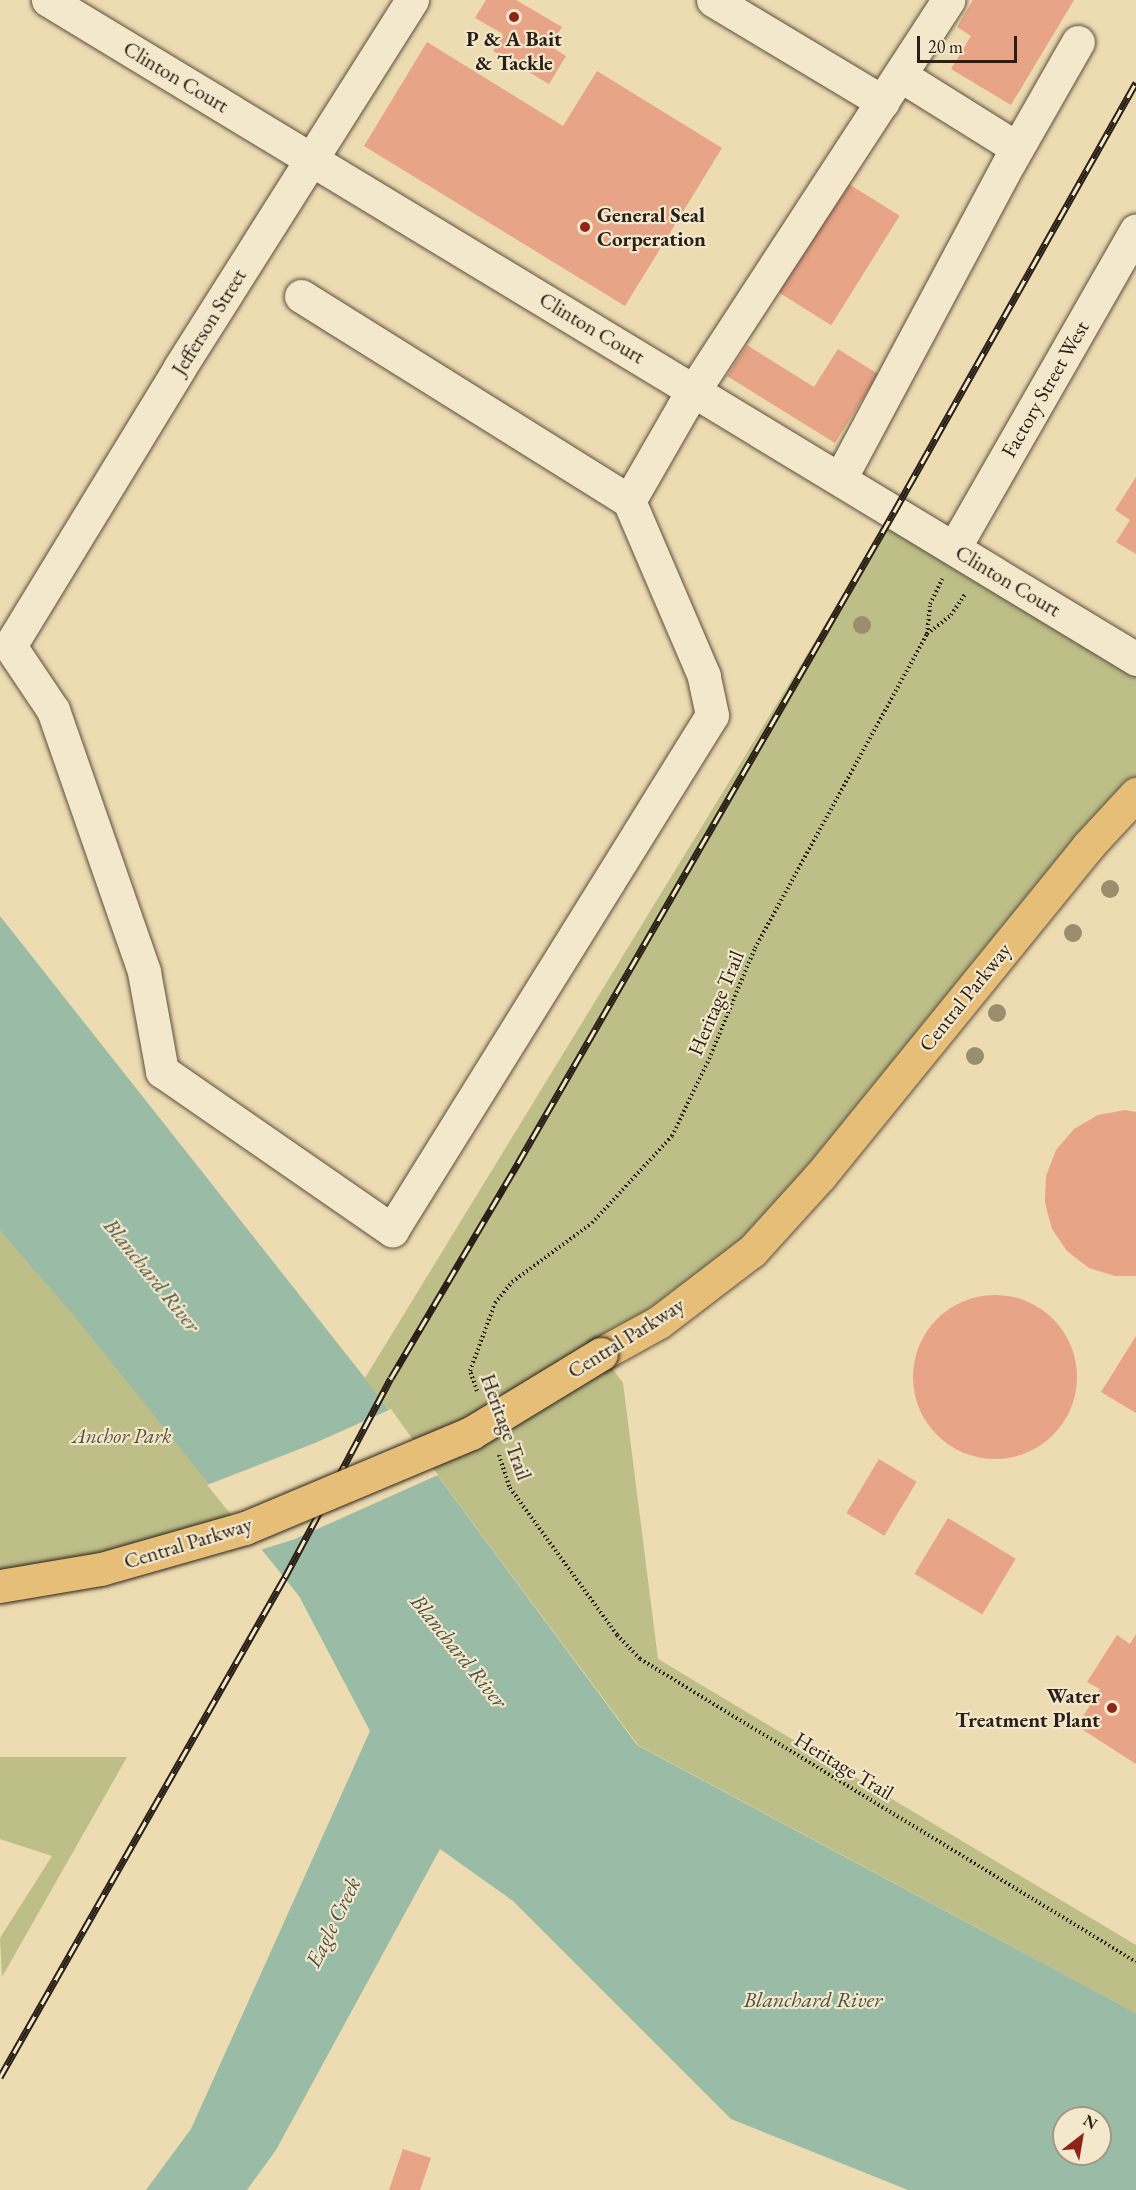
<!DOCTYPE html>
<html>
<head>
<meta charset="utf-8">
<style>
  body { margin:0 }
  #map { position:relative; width:1136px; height:2190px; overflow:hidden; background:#eddbb1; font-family:"EB Garamond",serif }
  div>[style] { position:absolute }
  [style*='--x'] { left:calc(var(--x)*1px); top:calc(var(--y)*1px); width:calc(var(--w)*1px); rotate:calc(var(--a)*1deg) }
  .green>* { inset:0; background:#bdbe88 }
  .water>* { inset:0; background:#9abca7 }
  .pier>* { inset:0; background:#eddbb1 }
  .building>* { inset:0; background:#e7a486; transform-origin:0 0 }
  .round { border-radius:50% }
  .path>* { height:4px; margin-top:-2px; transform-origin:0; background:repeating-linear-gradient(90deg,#2b2017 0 1.5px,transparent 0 4.5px) }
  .roads { filter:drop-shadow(0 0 2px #5c4f3e) drop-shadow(0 0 2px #5c4f3e) }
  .minor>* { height:33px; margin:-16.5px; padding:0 16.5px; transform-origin:16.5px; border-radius:16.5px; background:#f3e8cc }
  .major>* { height:33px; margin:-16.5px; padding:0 16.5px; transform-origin:16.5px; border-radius:16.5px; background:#e6be78 }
  .rail>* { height:7px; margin-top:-3.5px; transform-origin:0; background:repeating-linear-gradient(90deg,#f3e8cc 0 14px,#2b2017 0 28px); box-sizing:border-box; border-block:2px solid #2b2017 }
  .bridges { filter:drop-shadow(0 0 2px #2b2017) drop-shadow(0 0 2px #2b2017) }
  .major-bridge>* { height:33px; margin:-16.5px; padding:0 16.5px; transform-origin:16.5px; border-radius:16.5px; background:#e6be78 }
  .trees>* { width:18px; height:18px; margin:-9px; border-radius:50%; background:#9a8e6f }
  .dots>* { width:16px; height:16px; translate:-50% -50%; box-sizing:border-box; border:3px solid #f3e8cc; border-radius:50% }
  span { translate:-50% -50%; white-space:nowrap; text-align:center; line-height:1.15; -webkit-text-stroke:4.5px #f3e8cc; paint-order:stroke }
  .poi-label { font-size:21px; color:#2b2017; font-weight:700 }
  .left { translate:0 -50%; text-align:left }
  .right { translate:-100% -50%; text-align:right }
  .street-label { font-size:21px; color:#2b2017 }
  .park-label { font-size:21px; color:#574f39; font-style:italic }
  .water-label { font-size:22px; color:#4c4f42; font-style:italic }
  .north { position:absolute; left:1052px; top:2106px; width:60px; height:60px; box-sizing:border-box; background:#f3e8cc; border:2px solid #a39884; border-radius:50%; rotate:31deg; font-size:16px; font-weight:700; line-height:24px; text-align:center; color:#2b2017 }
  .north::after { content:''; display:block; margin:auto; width:21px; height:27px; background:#8f2418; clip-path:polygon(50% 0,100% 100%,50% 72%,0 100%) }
  .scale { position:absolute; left:917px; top:36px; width:100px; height:27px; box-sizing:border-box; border:3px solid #2b2017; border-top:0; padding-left:8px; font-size:18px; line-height:21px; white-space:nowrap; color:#2b2017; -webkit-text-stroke:4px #f3e8cc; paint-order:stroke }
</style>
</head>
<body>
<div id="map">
  <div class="green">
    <i style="clip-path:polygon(894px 512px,1136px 659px,1136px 794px,820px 1176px,602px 1354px,623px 1383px,658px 1659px,1136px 1945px,1136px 2013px,638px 1745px,365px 1378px)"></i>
    <i style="clip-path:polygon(0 1089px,328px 1499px,0 1586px)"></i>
    <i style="clip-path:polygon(0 1757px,127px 1757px,2px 1977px,0 1938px,52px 1856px,0 1839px)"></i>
  </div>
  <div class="water">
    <i style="clip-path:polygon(evenodd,0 916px,365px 1378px,637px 1745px,1136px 2013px,1136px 2190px,908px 2190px,731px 2119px,513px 1901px,440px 1849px,276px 2150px,247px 2190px,146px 2190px,191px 2129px,370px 1731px,299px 1596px,75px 1317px,0 1230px,0 916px,1064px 2118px,1100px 2118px,1100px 2154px,1064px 2154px,1064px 2118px)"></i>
  </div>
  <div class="pier">
    <i style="clip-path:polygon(391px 1409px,438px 1475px,295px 1539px,260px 1550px,207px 1485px,315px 1443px)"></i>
  </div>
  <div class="building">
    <i style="clip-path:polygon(486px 0,516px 0,562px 27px,550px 46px,566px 56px,549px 84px,493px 51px,503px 34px,475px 18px)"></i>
    <i style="clip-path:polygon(973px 0,1074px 0,1011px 105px,951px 69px,971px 36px,957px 27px)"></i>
    <i style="clip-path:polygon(427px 42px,563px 126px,597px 71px,722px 148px,625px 306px,364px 146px)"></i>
    <i style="left:836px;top:176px;width:75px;height:129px;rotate:32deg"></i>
    <i style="clip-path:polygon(747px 345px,814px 387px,838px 349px,878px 374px,835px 443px,727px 376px)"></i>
    <i style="clip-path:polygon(1136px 477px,1136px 554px,1116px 542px,1130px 520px,1115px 510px)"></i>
    <i style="clip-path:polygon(1125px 1110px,1136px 1112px,1136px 1276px,1115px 1276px,1089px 1268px,1067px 1251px,1052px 1229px,1045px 1203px,1046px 1176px,1056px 1150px,1074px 1129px,1098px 1115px)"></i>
    <i class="round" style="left:913px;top:1295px;width:164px;height:164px"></i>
    <i style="clip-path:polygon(1136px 1336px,1136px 1413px,1101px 1392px)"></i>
    <i style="left:879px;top:1459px;width:44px;height:63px;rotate:31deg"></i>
    <i style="left:948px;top:1518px;width:79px;height:65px;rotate:31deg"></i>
    <i style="clip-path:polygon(1136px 1634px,1136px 1764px,1077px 1726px,1100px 1689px,1087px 1682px,1117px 1635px,1130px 1644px)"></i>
    <i style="clip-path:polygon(403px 2149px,431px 2158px,420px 2190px,389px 2190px)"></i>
  </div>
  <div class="path">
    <i style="--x:927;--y:634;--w:30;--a:-84"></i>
    <i style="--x:930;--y:604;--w:28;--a:-64"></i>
    <i style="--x:477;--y:1391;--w:21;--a:-109"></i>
    <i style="--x:470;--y:1371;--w:72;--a:-69.8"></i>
    <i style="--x:495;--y:1303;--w:27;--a:-51"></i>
    <i style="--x:512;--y:1282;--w:99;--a:-36.4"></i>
    <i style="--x:592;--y:1223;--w:118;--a:-47.4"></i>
    <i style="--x:672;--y:1136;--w:85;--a:-64.3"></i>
    <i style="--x:709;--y:1059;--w:120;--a:-67.5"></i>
    <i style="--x:755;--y:948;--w:358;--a:-61.3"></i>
    <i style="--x:927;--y:634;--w:31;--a:-38"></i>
    <i style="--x:951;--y:615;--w:25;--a:-56"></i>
    <i style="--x:499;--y:1455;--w:35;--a:72"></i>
    <i style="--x:510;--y:1488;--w:182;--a:53.9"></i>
    <i style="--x:617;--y:1635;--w:33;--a:46"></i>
    <i style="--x:640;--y:1659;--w:581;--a:31.42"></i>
  </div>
  <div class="roads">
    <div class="minor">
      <i style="--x:48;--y:0;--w:1272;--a:31.2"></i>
      <i style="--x:412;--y:0;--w:436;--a:122.3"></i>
      <i style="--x:179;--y:369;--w:324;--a:121.4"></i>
      <i style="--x:10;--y:646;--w:77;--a:56.1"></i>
      <i style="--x:53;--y:710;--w:277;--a:70.8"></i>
      <i style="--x:144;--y:972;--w:101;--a:79.7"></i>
      <i style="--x:162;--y:1071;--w:280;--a:34.7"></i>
      <i style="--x:392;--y:1230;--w:606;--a:-58.14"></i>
      <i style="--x:712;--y:715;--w:40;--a:-102"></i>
      <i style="--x:704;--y:676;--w:190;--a:-113.2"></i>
      <i style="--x:629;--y:501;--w:108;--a:-60.1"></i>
      <i style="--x:683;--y:407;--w:486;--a:-56.9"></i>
      <i style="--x:713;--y:0;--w:198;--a:31"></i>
      <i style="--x:900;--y:75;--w:138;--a:32"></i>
      <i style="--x:301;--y:296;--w:387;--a:32"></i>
      <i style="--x:840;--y:479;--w:361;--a:-61.9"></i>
      <i style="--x:1010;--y:161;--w:137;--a:-60.3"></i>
      <i style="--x:954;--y:548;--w:366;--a:-60.2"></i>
    </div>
    <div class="major">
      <i style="--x:601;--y:1354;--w:66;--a:-28.9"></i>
      <i style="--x:659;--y:1322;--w:117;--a:-37.4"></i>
      <i style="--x:752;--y:1251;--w:101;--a:-47.8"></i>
      <i style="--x:820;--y:1176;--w:425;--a:-50.9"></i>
      <i style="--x:1088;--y:846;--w:71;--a:-47.3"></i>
    </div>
  </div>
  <div class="rail">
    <i style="--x:0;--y:2077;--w:576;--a:-60.32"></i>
    <i style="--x:285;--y:1577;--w:225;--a:-62"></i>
    <i style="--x:391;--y:1378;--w:250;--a:-59.4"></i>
    <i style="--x:518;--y:1163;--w:752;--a:-59.99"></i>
    <i style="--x:894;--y:512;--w:493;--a:-60.6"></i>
  </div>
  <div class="bridges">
    <div class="major-bridge">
      <i style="--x:0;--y:1586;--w:102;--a:-9.6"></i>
      <i style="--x:101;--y:1569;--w:150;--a:-15.9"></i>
      <i style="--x:245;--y:1528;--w:245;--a:-22.8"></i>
      <i style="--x:471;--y:1433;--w:152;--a:-31.3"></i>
    </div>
  </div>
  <div class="trees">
    <i style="left:862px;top:625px"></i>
    <i style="left:1110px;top:889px"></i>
    <i style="left:1073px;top:933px"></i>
    <i style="left:997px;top:1013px"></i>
    <i style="left:975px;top:1056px"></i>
  </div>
  <div class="dots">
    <i style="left:514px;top:17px;background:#8f2418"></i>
    <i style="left:585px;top:227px;background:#8f2418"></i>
    <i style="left:1112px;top:1708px;background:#8f2418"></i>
  </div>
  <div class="poi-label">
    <span style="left:514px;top:51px">P &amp; A Bait<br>&amp; Tackle</span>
    <span class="left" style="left:597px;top:227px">General Seal<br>Corperation</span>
    <span class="right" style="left:1100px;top:1708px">Water<br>Treatment Plant</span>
  </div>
  <div class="street-label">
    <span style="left:176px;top:77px;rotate:31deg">Clinton Court</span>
    <span style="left:209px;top:322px;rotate:-58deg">Jefferson Street</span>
    <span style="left:592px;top:328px;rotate:31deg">Clinton Court</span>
    <span style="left:1045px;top:389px;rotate:-60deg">Factory Street West</span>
    <span style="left:1008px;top:581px;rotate:31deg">Clinton Court</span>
    <span style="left:965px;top:997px;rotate:-51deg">Central Parkway</span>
    <span style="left:716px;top:1003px;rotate:-67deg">Heritage Trail</span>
    <span style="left:626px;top:1338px;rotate:-32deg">Central Parkway</span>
    <span style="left:506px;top:1427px;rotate:70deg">Heritage Trail</span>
    <span style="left:188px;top:1543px;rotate:-17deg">Central Parkway</span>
    <span style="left:844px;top:1766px;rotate:31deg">Heritage Trail</span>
  </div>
  <div class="park-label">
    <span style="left:122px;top:1436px">Anchor Park</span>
  </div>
  <div class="water-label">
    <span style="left:152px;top:1275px;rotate:51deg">Blanchard River</span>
    <span style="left:459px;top:1651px;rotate:51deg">Blanchard River</span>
    <span style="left:333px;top:1922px;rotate:-64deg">Eagle Creek</span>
    <span style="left:813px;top:2000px">Blanchard River</span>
  </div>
  <div class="north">N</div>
  <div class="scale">20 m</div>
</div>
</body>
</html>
